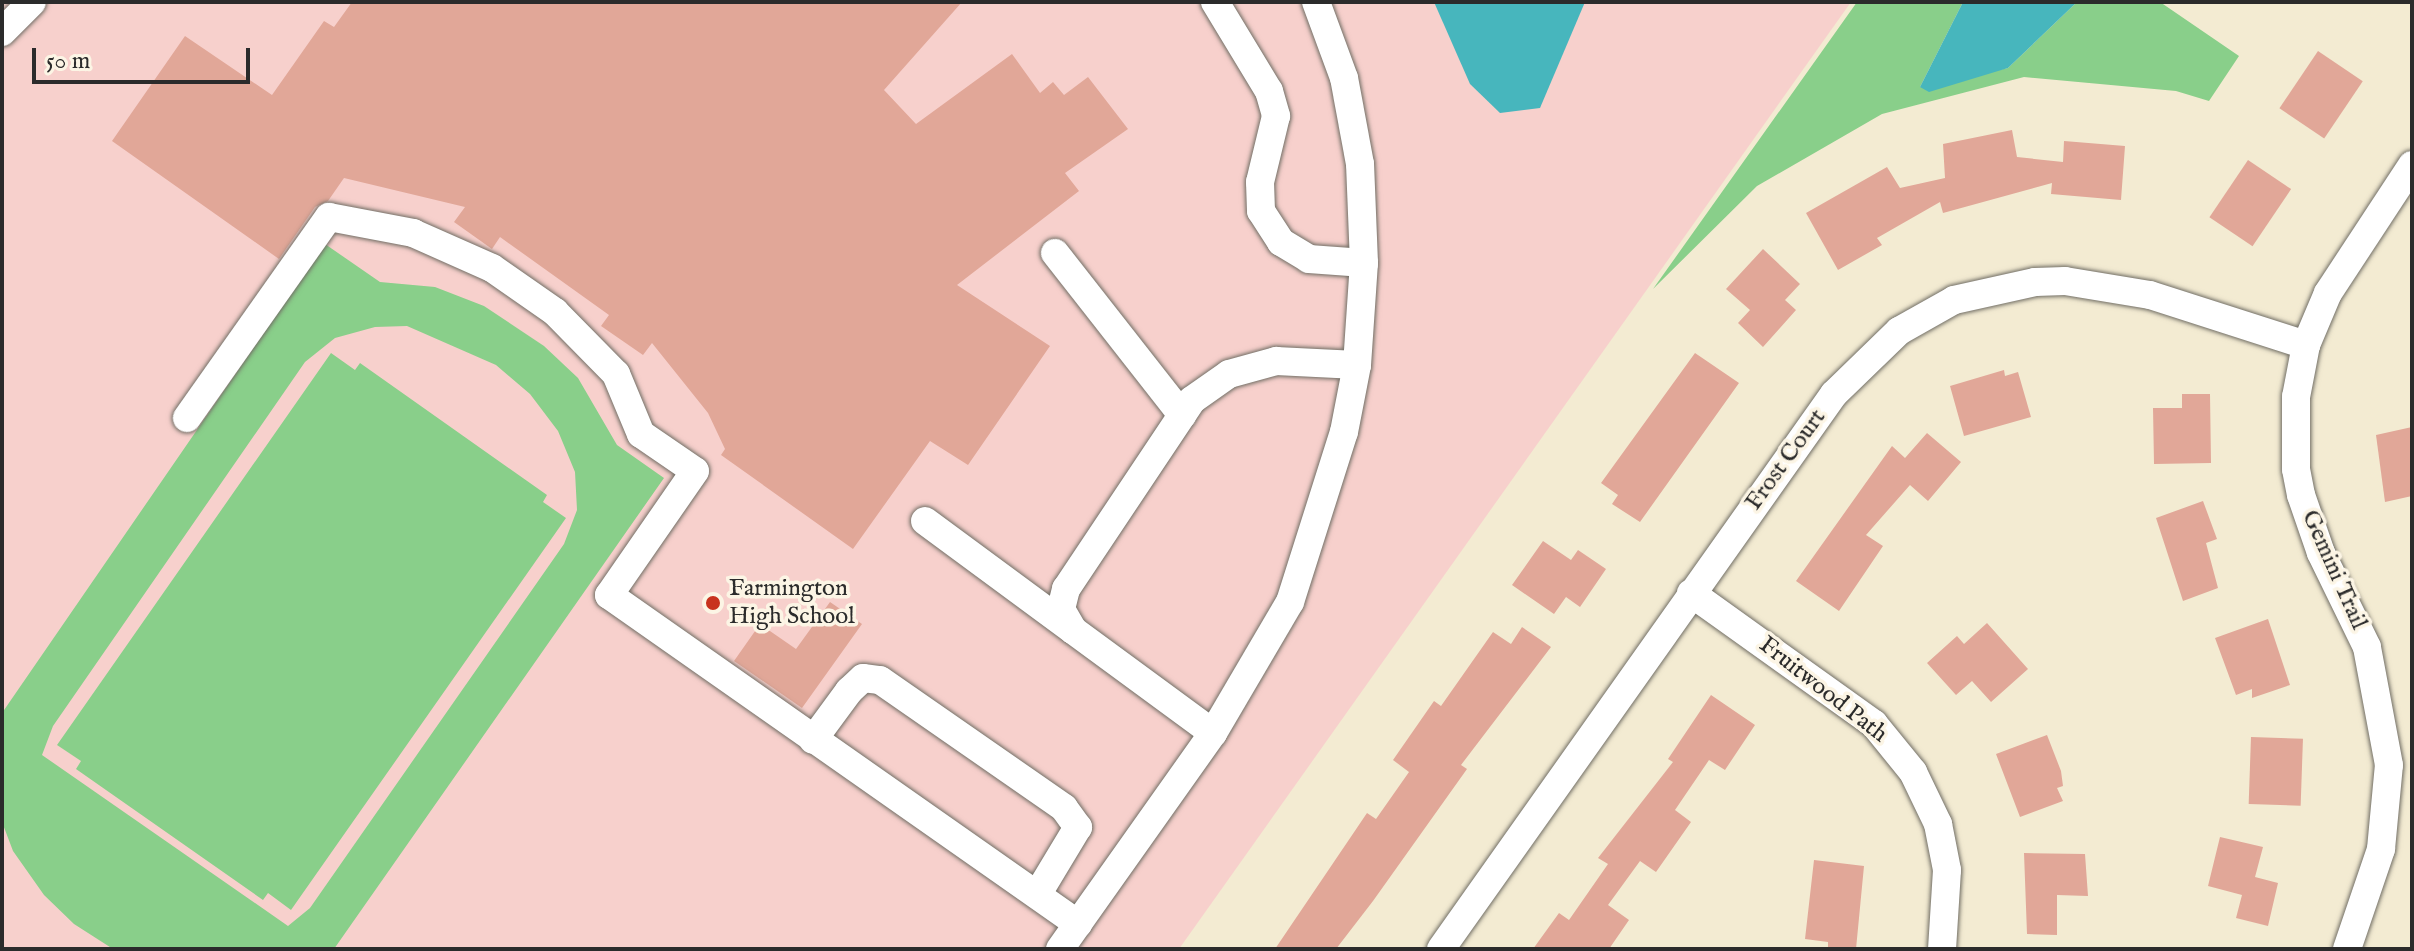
<!DOCTYPE html>
<html>
<head>
<meta charset="utf-8">
<style>
  body { margin:0 }
  #map { position:relative; width:2414px; height:951px; overflow:hidden; background:#f3ebd2; font-family:"IM FELL English",serif }
  div>[style] { position:absolute }
  [style*='--x'] { left:calc(var(--x)*1px); top:calc(var(--y)*1px); width:calc(var(--w)*1px); rotate:calc(var(--a)*1deg) }
  .built>* { inset:0; background:#f7d0cc }
  .green>* { inset:0; background:#89cf8a }
  .water>* { inset:0; background:#47b6bd }
  .building>* { inset:0; background:#e1a798; transform-origin:0 0 }
  .roads { filter:drop-shadow(0 0 2px #716e65) drop-shadow(0 0 2px #716e65) }
  .minor>* { height:28px; margin:-14px; padding:0 14px; transform-origin:14px; border-radius:14px; background:#fff }
  .dots>* { width:22px; height:22px; translate:-50% -50%; box-sizing:border-box; border:4px solid #fcf5e5; border-radius:50% }
  span { translate:-50% -50%; white-space:nowrap; text-align:center; line-height:1.15; -webkit-text-stroke:7px #fcf5e5; paint-order:stroke }
  .street-label { font-size:24px; color:#2b2b2b }
  .poi-label { font-size:24px; color:#2b2b2b }
  .left { translate:0 -50%; text-align:left }
  .frame { position:absolute; inset:0; border:4px solid #2b2b2b; pointer-events:none }
  .scale { position:absolute; left:32px; top:48px; width:218px; height:36px; box-sizing:border-box; border:4px solid #2b2b2b; border-top:0; padding-left:10px; font-size:24px; line-height:28px; white-space:nowrap; color:#2b2b2b; -webkit-text-stroke:6px #fcf5e5; paint-order:stroke }
</style>
</head>
<body>
<div id="map">
  <div class="built">
    <i style="clip-path:polygon(2px 2px,1851px 2px,1179px 949px,2px 949px)"></i>
  </div>
  <div class="green">
    <i style="clip-path:polygon(1857px 2px,1963px 2px,1920px 87px,2008px 68px,2077px 2px,2160px 2px,2239px 56px,2209px 101px,2176px 91px,2024px 77px,1882px 114px,1757px 186px,1653px 289px)"></i>
    <i style="clip-path:polygon(evenodd,325px 244px,380px 282px,435px 287px,484px 306px,544px 346px,578px 378px,617px 445px,664px 478px,334px 949px,113px 949px,74px 924px,44px 895px,13px 851px,2px 822px,2px 713px,325px 244px,407px 326px,496px 365px,530px 394px,558px 431px,575px 472px,577px 510px,564px 544px,310px 908px,288px 926px,42px 755px,53px 726px,305px 362px,335px 338px,375px 327px,407px 326px)"></i>
    <i style="clip-path:polygon(331px 353px,355px 370px,360px 363px,547px 495px,543px 502px,566px 518px,291px 910px,268px 893px,263px 900px,76px 769px,81px 761px,57px 745px)"></i>
  </div>
  <div class="water">
    <i style="clip-path:polygon(1434px 2px,1585px 2px,1540px 108px,1500px 113px,1470px 84px)"></i>
    <i style="clip-path:polygon(1963px 2px,2077px 2px,2008px 68px,1929px 92px,1920px 87px)"></i>
  </div>
  <div class="building">
    <i style="clip-path:polygon(352px 2px,962px 2px,884px 90px,916px 124px,1012px 54px,1040px 93px,1053px 82px,1064px 95px,1088px 77px,1128px 129px,1065px 173px,1079px 191px,957px 285px,1050px 346px,968px 465px,930px 441px,853px 549px,721px 455px,725px 449px,708px 413px,652px 343px,643px 355px,601px 326px,609px 315px,500px 237px,492px 249px,454px 222px,465px 207px,344px 178px,328px 201px,315px 207px,279px 259px,112px 141px,185px 36px,272px 95px,324px 21px,334px 27px)"></i>
    <i style="left:2318px;top:51px;width:54px;height:69px;rotate:34deg"></i>
    <i style="clip-path:polygon(2012px 130px,2017px 157px,2063px 162px,2064px 141px,2125px 146px,2121px 200px,2051px 194px,2052px 183px,1943px 213px,1940px 202px,1877px 238px,1882px 245px,1838px 270px,1806px 213px,1887px 167px,1900px 188px,1945px 178px,1943px 144px)"></i>
    <i style="left:2248px;top:160px;width:52px;height:69px;rotate:34deg"></i>
    <i style="clip-path:polygon(1763px 249px,1800px 284px,1785px 300px,1796px 310px,1763px 347px,1738px 323px,1750px 310px,1726px 289px)"></i>
    <i style="clip-path:polygon(1695px 353px,1739px 383px,1640px 522px,1612px 504px,1618px 495px,1601px 483px)"></i>
    <i style="clip-path:polygon(2004px 370px,2005px 376px,2018px 372px,2031px 417px,1964px 436px,1950px 386px)"></i>
    <i style="clip-path:polygon(2182px 394px,2210px 394px,2211px 463px,2154px 464px,2153px 408px,2182px 408px)"></i>
    <i style="clip-path:polygon(2412px 427px,2412px 496px,2385px 502px,2376px 435px)"></i>
    <i style="clip-path:polygon(1927px 433px,1961px 462px,1928px 501px,1910px 485px,1866px 535px,1883px 546px,1839px 611px,1796px 581px,1892px 446px,1905px 458px)"></i>
    <i style="clip-path:polygon(2203px 501px,2217px 539px,2206px 543px,2218px 588px,2183px 601px,2156px 518px)"></i>
    <i style="clip-path:polygon(1543px 541px,1571px 560px,1578px 550px,1606px 569px,1580px 607px,1566px 597px,1554px 614px,1512px 585px)"></i>
    <i style="clip-path:polygon(830px 602px,862px 624px,802px 708px,734px 661px,760px 624px,796px 649px)"></i>
    <i style="clip-path:polygon(2268px 619px,2290px 685px,2252px 698px,2252px 689px,2236px 695px,2215px 638px)"></i>
    <i style="clip-path:polygon(1987px 623px,2028px 669px,1991px 702px,1972px 681px,1956px 695px,1927px 663px,1957px 636px,1964px 644px)"></i>
    <i style="clip-path:polygon(1522px 627px,1551px 647px,1461px 765px,1467px 769px,1373px 901px,1336px 949px,1275px 949px,1367px 813px,1376px 819px,1409px 772px,1393px 760px,1434px 701px,1441px 706px,1493px 632px,1511px 644px)"></i>
    <i style="clip-path:polygon(1711px 695px,1755px 725px,1725px 770px,1709px 760px,1675px 810px,1691px 822px,1656px 872px,1640px 861px,1608px 905px,1629px 920px,1609px 949px,1533px 949px,1559px 913px,1569px 920px,1608px 864px,1598px 858px,1673px 762px,1668px 759px)"></i>
    <i style="clip-path:polygon(2047px 735px,2061px 771px,2063px 786px,2057px 788px,2063px 801px,2020px 817px,1996px 754px)"></i>
    <i style="left:2251px;top:737px;width:52px;height:67px;rotate:2deg"></i>
    <i style="clip-path:polygon(2220px 837px,2263px 847px,2255px 877px,2278px 883px,2268px 926px,2236px 918px,2242px 895px,2208px 886px)"></i>
    <i style="clip-path:polygon(2024px 853px,2085px 854px,2088px 896px,2057px 895px,2057px 935px,2027px 934px)"></i>
    <i style="clip-path:polygon(1814px 860px,1864px 866px,1856px 949px,1828px 949px,1828px 942px,1805px 939px)"></i>
  </div>
  <div class="roads">
    <div class="minor">
      <i style="--x:1215;--y:2;--w:104;--a:58.8"></i>
      <i style="--x:1269;--y:91;--w:26;--a:74"></i>
      <i style="--x:1276;--y:116;--w:68;--a:103.6"></i>
      <i style="--x:1260;--y:182;--w:29;--a:88"></i>
      <i style="--x:1261;--y:211;--w:37;--a:57"></i>
      <i style="--x:1281;--y:242;--w:33;--a:31"></i>
      <i style="--x:1309;--y:259;--w:55;--a:4.2"></i>
      <i style="--x:2;--y:32;--w:42;--a:-45"></i>
      <i style="--x:1055;--y:253;--w:206;--a:51.9"></i>
      <i style="--x:187;--y:418;--w:246;--a:-54.8"></i>
      <i style="--x:329;--y:217;--w:86;--a:10.8"></i>
      <i style="--x:413;--y:233;--w:86;--a:23.9"></i>
      <i style="--x:492;--y:268;--w:77;--a:34.9"></i>
      <i style="--x:555;--y:312;--w:87;--a:45.5"></i>
      <i style="--x:616;--y:374;--w:65;--a:67.4"></i>
      <i style="--x:641;--y:434;--w:65;--a:34.4"></i>
      <i style="--x:695;--y:471;--w:151;--a:124.7"></i>
      <i style="--x:609;--y:595;--w:573;--a:35.05"></i>
      <i style="--x:925;--y:521;--w:184;--a:36.4"></i>
      <i style="--x:1691;--y:593;--w:225;--a:35.6"></i>
      <i style="--x:1874;--y:724;--w:62;--a:50.9"></i>
      <i style="--x:1913;--y:772;--w:58;--a:64.3"></i>
      <i style="--x:1938;--y:824;--w:47;--a:78.9"></i>
      <i style="--x:1947;--y:870;--w:79;--a:93.6"></i>
      <i style="--x:1213;--y:733;--w:174;--a:-143.7"></i>
      <i style="--x:1073;--y:630;--w:24;--a:-120"></i>
      <i style="--x:1061;--y:609;--w:21;--a:-76"></i>
      <i style="--x:1066;--y:589;--w:227;--a:-56.3"></i>
      <i style="--x:1192;--y:400;--w:45;--a:-35.1"></i>
      <i style="--x:1229;--y:374;--w:49;--a:-15.5"></i>
      <i style="--x:1276;--y:361;--w:81;--a:2.8"></i>
      <i style="--x:813;--y:740;--w:61;--a:-53.7"></i>
      <i style="--x:849;--y:691;--w:19;--a:-43"></i>
      <i style="--x:863;--y:678;--w:17;--a:7"></i>
      <i style="--x:880;--y:680;--w:224;--a:34.8"></i>
      <i style="--x:1064;--y:808;--w:24;--a:54"></i>
      <i style="--x:1078;--y:827;--w:79;--a:121.1"></i>
      <i style="--x:1060;--y:949;--w:265;--a:-54.7"></i>
      <i style="--x:1213;--y:733;--w:152;--a:-59.6"></i>
      <i style="--x:1290;--y:602;--w:178;--a:-72.4"></i>
      <i style="--x:1344;--y:432;--w:68;--a:-79"></i>
      <i style="--x:1357;--y:365;--w:102;--a:-86.1"></i>
      <i style="--x:1364;--y:263;--w:99;--a:-92.3"></i>
      <i style="--x:1360;--y:164;--w:87;--a:-100.5"></i>
      <i style="--x:1344;--y:78;--w:81;--a:-110.2"></i>
      <i style="--x:1441;--y:949;--w:680;--a:-54.7"></i>
      <i style="--x:1834;--y:394;--w:91;--a:-44.1"></i>
      <i style="--x:1899;--y:331;--w:63;--a:-29.4"></i>
      <i style="--x:1954;--y:300;--w:83;--a:-12.5"></i>
      <i style="--x:2035;--y:282;--w:30;--a:-2"></i>
      <i style="--x:2065;--y:281;--w:86;--a:9.4"></i>
      <i style="--x:2150;--y:295;--w:164;--a:17.8"></i>
      <i style="--x:2347;--y:949;--w:106;--a:-71.2"></i>
      <i style="--x:2381;--y:849;--w:84;--a:-84.6"></i>
      <i style="--x:2389;--y:765;--w:120;--a:-100.6"></i>
      <i style="--x:2367;--y:647;--w:105;--a:-116.1"></i>
      <i style="--x:2321;--y:553;--w:61;--a:-109"></i>
      <i style="--x:2301;--y:495;--w:26;--a:-101"></i>
      <i style="--x:2296;--y:469;--w:72;--a:-90"></i>
      <i style="--x:2296;--y:397;--w:53;--a:-79.1"></i>
      <i style="--x:2306;--y:345;--w:56;--a:-67.1"></i>
      <i style="--x:2328;--y:293;--w:153;--a:-56.7"></i>
    </div>
  </div>
  <div class="dots">
    <i style="left:713px;top:603px;background:#c8321e"></i>
  </div>
  <div class="street-label">
    <span style="left:1786px;top:460px;rotate:-54deg">Frost Court</span>
    <span style="left:2334px;top:570px;rotate:66deg">Gemini Trail</span>
    <span style="left:1823px;top:690px;rotate:38deg">Fruitwood Path</span>
  </div>
  <div class="poi-label">
    <span class="left" style="left:729px;top:603px">Farmington<br>High School</span>
  </div>
  <div class="frame"></div>
  <div class="scale">50 m</div>
</div>
</body>
</html>
